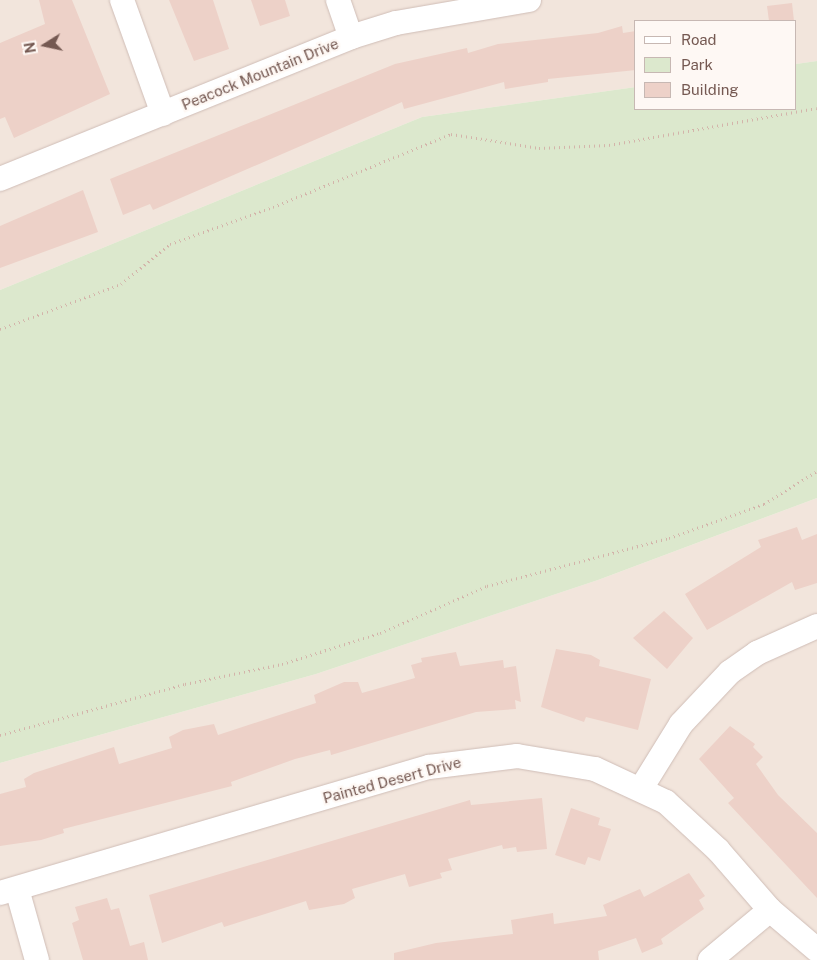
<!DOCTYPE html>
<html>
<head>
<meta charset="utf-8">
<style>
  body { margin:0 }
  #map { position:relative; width:817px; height:960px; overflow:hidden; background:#fbf4ed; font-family:"Public Sans",sans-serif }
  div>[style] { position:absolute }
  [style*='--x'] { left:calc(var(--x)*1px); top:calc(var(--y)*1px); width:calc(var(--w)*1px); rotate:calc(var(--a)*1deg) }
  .residential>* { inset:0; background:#f2e5dc }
  .green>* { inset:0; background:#dce8cd }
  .building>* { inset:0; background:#edd1c8 }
  .path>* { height:3px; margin-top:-1.5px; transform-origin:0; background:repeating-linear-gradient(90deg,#d3b4aa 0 1px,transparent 0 5px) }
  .roads { filter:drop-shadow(0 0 1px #cfbdb6) drop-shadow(0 0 1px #cfbdb6) }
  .street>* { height:24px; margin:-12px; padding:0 12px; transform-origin:12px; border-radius:12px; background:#fff }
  span { translate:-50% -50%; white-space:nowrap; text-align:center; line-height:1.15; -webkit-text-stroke:4.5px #fef8f4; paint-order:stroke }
  .street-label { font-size:15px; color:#755952 }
  .legend { position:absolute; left:634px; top:20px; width:162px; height:90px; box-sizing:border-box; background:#fef8f4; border:1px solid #c7b8b3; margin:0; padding:6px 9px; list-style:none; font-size:15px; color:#755952 }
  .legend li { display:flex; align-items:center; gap:10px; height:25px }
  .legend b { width:25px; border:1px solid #c7b8b3 }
  .north { position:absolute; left:20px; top:20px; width:50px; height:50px; -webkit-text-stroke:4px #fef8f4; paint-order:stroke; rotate:260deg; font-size:14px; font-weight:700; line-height:20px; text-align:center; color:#755952 }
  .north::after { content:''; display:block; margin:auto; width:18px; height:22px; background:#755952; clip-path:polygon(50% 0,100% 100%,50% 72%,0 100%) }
</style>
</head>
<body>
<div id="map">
  <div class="residential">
    <i style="clip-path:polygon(0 0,817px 0,817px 61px,796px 64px,796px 21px,636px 21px,636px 87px,422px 117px,0 290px)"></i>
    <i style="clip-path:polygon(817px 498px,817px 960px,0 960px,0 763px,316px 674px,598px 580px)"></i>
  </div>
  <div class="green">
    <i style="clip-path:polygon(817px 61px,817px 498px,598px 580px,316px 674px,0 763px,0 290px,422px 117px,636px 87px,636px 109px,796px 109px,796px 64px)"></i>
  </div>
  <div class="building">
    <i style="clip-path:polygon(39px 0,72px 0,110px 94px,14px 138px,5px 117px,0 119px,0 43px,45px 24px)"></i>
    <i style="clip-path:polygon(169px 0,213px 0,229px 49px,194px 61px)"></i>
    <i style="clip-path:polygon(251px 0,285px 0,290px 16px,260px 26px)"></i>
    <i style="clip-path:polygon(792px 3px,794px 21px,769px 21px,767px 6px)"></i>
    <i style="clip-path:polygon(622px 26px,623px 33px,636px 31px,636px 70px,548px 79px,548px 82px,505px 89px,504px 82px,404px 109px,402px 102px,153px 210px,150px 204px,123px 215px,110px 179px,395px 64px,467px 48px,468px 53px,498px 44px,598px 33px)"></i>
    <i style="clip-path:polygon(83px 190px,98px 232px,0 268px,0 226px)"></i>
    <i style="clip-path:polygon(797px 527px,802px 540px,817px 534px,817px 583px,795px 590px,792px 582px,707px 630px,685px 594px,761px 547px,758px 540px)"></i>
    <i style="clip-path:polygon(664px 611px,693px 638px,667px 669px,633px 638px)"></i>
    <i style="clip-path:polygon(556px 649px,591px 655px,600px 660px,599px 666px,651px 679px,638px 730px,586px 717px,584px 722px,541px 707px)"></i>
    <i style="clip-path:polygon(456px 652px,460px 666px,503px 660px,504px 668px,516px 666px,521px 702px,515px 700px,516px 709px,476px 712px,331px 755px,330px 750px,295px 759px,231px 782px,232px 786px,63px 829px,64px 833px,41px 840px,0 846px,0 794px,26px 787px,24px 779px,34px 773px,114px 747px,119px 764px,172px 748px,169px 737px,183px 730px,214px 724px,218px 735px,316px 703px,314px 695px,344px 682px,358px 682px,362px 693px,415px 678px,411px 665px,422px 662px,421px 658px)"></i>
    <i style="clip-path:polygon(730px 726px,755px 744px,753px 747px,763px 757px,756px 764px,778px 795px,817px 833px,817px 898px,728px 803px,734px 798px,699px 759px)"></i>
    <i style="clip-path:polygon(542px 798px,547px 849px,517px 852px,516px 847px,503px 849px,502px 845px,448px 859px,452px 870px,440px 873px,442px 878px,409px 887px,405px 874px,352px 889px,355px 898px,344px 904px,309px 910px,306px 901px,224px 927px,222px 922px,162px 943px,149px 895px,470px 800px,471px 805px)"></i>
    <i style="clip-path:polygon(571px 808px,600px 818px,598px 825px,611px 829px,600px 861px,588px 857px,585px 865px,555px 855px)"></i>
    <i style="clip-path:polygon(689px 873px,705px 896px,699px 900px,704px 909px,661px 939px,663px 944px,642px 953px,636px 938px,598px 951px,599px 960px,394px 960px,394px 953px,436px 943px,513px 934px,511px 920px,553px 913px,554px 924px,607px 916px,603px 905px,640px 889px,644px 897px)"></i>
    <i style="clip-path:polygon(107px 898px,111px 910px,119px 908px,130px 946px,144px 942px,148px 960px,83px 960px,72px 923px,79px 920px,75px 907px)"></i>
  </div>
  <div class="path">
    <i style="--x:0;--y:329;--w:129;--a:-20.4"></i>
    <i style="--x:121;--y:284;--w:63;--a:-39.2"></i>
    <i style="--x:170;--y:244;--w:109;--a:-19.8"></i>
    <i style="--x:273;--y:207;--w:192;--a:-22.3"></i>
    <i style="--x:451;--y:134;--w:89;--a:9"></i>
    <i style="--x:539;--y:148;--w:70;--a:-2.5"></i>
    <i style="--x:609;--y:145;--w:211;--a:-10.1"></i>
    <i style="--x:0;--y:735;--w:192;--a:-15.4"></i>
    <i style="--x:185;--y:684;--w:99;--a:-11.7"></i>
    <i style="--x:282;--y:664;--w:103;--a:-17.6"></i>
    <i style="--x:380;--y:633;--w:117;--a:-23.7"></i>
    <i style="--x:487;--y:586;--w:188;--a:-14.8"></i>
    <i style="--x:669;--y:538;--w:101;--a:-19.7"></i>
    <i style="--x:764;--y:504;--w:62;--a:-31.9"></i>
  </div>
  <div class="roads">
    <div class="street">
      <i style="--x:122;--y:0;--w:121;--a:70.2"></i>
      <i style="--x:338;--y:0;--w:39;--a:71"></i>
      <i style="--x:0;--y:179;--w:379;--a:-22"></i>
      <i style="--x:351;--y:37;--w:47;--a:-17.3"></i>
      <i style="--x:396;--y:23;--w:135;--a:-9.8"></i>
      <i style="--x:642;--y:787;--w:74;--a:-58.2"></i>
      <i style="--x:681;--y:724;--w:71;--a:-46.7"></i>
      <i style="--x:730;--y:672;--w:33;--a:-35"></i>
      <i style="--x:757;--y:653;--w:66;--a:-24.2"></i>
      <i style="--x:17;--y:889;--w:74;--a:74.3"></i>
      <i style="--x:0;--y:893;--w:447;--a:-16.4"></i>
      <i style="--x:429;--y:767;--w:89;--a:-7.1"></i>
      <i style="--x:517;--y:756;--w:79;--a:9.5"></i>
      <i style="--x:595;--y:769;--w:78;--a:24.9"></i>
      <i style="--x:666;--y:802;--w:71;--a:42.7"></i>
      <i style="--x:718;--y:850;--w:79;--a:49.1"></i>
      <i style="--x:770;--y:910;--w:62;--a:40.4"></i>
      <i style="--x:710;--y:960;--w:78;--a:-39.8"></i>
    </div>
  </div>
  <div class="street-label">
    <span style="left:260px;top:74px;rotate:-22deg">Peacock Mountain Drive</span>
    <span style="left:392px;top:780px;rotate:-15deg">Painted Desert Drive</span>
  </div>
  <ul class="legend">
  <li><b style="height:6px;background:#fff"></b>Road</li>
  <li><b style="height:14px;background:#dce8cd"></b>Park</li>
  <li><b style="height:14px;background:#edd1c8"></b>Building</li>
  </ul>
  <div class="north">N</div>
</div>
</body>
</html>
